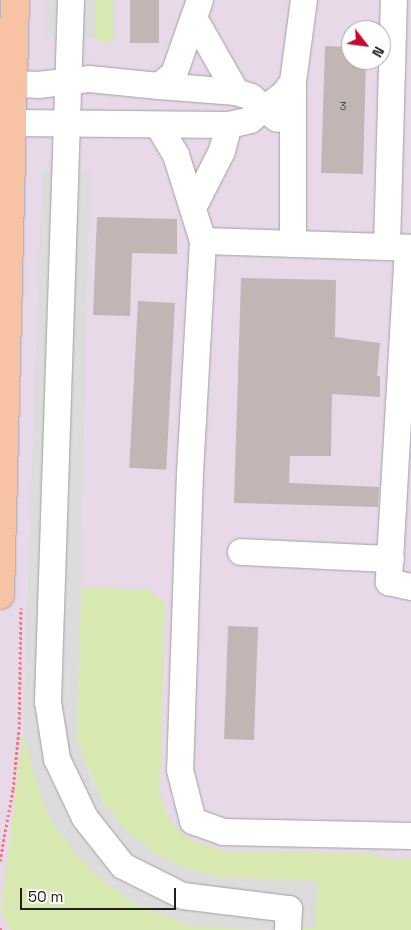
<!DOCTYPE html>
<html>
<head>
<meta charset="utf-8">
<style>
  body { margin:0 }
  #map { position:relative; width:411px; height:930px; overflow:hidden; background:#f0ebe7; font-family:"Space Grotesk",sans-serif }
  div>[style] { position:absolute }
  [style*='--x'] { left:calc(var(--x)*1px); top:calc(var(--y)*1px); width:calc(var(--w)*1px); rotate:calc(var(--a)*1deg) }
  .industrial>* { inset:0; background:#e8d9e9 }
  .grass>* { inset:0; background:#d7e8b0 }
  .parking>* { inset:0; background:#dcdcdc; transform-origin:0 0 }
  .building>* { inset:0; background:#c1b6b4; transform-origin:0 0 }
  .path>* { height:3px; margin-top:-1.5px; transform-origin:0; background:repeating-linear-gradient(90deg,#f47583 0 2.5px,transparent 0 5px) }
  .roads { filter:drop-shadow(0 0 1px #a1a1a1) drop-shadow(0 0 1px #a1a1a1) }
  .minor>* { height:26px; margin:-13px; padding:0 13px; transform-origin:13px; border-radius:13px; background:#fff }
  .major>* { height:28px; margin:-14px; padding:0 14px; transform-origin:14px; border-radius:14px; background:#f8c2a4 }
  span { translate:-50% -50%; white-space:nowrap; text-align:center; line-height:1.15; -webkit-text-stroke:5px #fff; paint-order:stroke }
  .number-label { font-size:11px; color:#484645 }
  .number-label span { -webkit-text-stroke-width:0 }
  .north { position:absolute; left:341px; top:20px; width:50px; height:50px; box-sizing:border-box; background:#fff; border:1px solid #a6a6a6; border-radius:50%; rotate:120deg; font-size:14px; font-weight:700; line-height:20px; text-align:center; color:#202020 }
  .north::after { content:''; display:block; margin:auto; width:18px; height:22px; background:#c70932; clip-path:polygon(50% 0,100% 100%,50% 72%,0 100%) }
  .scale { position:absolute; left:20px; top:888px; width:156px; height:22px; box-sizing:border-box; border:2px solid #202020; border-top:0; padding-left:6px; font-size:15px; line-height:18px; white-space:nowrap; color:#202020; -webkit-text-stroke:4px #fff; paint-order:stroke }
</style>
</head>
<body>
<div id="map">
  <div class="industrial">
    <i style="clip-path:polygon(evenodd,0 0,411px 0,411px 930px,0 930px,0 0,351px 30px,381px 30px,381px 60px,351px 60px,351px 30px)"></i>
  </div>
  <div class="grass">
    <i style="clip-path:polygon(96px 0,114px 0,113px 41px,98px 41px,95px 36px)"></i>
    <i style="clip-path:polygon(81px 587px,149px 590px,165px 602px,160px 794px,168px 816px,179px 831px,196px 842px,226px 851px,370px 853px,390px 859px,411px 859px,411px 930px,297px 930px,298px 926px,314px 927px,263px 880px,220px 877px,188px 869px,154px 853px,126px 830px,103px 803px,77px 741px)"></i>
    <i style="clip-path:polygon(23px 731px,43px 804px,80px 859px,98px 877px,136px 904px,188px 925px,266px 930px,10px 930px,1px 911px)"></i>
  </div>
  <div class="parking">
    <i style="left:47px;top:0;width:49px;height:38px"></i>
    <i style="clip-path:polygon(42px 171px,90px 172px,77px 741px,88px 773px,103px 803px,126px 830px,154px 853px,188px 869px,220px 877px,318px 881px,315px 927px,273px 930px,208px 927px,188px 925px,136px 904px,98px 877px,80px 859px,54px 826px,43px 804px,23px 731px)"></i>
  </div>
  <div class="building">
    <i style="left:130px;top:0;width:29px;height:43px"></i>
    <i style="clip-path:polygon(325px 46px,351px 47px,351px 60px,366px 60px,363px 174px,321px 173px)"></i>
    <i style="clip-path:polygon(97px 217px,177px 219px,177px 254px,132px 253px,130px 316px,93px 315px)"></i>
    <i style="clip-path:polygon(241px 278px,336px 280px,335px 337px,380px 343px,377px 376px,380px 376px,380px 397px,332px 394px,331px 456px,290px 456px,289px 483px,379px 487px,378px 507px,234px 503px)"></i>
    <i style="left:138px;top:301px;width:37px;height:167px;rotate:3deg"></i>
    <i style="left:228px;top:626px;width:30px;height:113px;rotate:2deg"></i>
  </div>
  <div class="path">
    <i style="--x:0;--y:861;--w:73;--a:-79.8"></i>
    <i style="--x:13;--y:789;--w:60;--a:-84.3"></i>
    <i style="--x:19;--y:729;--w:121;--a:-89.1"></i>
    <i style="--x:0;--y:928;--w:2;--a:63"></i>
  </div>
  <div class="roads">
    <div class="minor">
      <i style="--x:71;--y:0;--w:702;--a:91.88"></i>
      <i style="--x:48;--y:702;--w:58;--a:81"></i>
      <i style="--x:57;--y:759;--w:65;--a:64.6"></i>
      <i style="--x:85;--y:818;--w:61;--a:51.6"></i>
      <i style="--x:123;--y:866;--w:67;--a:26.6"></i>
      <i style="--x:183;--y:896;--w:107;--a:7"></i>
      <i style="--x:289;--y:909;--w:21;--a:93"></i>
      <i style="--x:194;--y:18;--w:85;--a:60.4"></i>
      <i style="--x:13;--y:84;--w:25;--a:2"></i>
      <i style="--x:38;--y:85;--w:51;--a:-6.7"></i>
      <i style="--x:89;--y:79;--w:70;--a:5.7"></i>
      <i style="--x:159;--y:86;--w:19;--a:-39"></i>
      <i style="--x:174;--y:74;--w:78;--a:-70.6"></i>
      <i style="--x:159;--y:86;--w:77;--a:4.5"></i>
      <i style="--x:236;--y:92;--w:16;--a:18"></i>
      <i style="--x:251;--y:97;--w:34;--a:40"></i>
      <i style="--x:13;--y:123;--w:216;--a:0.5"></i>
      <i style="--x:229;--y:125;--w:22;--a:-13"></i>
      <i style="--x:250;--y:120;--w:43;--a:-37.4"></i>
      <i style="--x:284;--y:94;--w:15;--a:-53"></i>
      <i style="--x:293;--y:82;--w:83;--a:-82.4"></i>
      <i style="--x:158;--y:125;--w:35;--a:59"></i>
      <i style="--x:176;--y:155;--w:90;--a:72.6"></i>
      <i style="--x:203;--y:241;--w:208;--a:1.9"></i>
      <i style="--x:194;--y:206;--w:62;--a:-63"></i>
      <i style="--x:222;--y:151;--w:27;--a:-75"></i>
      <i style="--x:203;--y:241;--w:231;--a:93.2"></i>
      <i style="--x:190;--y:472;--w:298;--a:91.9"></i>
      <i style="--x:180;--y:770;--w:53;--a:75.7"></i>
      <i style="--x:193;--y:821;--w:33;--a:20"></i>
      <i style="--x:224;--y:832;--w:187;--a:1.2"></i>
      <i style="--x:293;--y:244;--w:162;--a:-90"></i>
      <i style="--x:387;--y:247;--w:247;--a:-88.4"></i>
      <i style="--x:408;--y:248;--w:335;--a:93.3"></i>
      <i style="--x:389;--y:582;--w:23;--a:13"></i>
      <i style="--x:241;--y:552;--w:150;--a:2.7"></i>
    </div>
    <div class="major">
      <i style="--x:0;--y:595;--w:595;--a:-88.56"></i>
    </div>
  </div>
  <div class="number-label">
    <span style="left:343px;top:106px">3</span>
  </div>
  <div class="north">N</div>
  <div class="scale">50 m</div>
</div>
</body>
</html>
